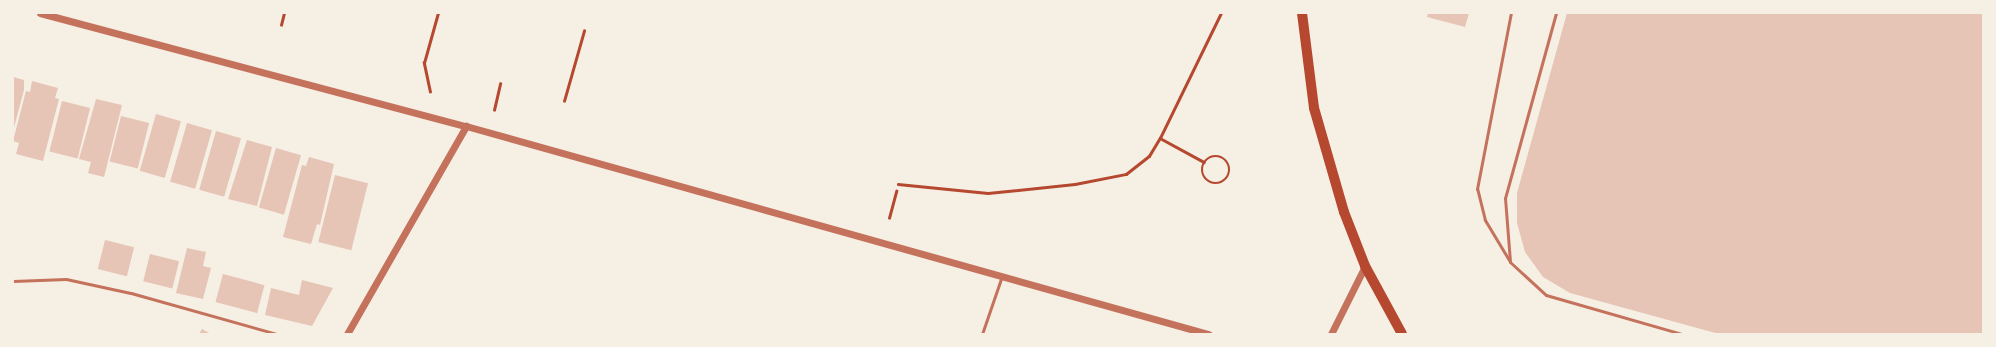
<!DOCTYPE html>
<html>
<head>
<meta charset="utf-8">
<style>
  body { margin:0 }
  #map { position:relative; width:1996px; height:347px; overflow:hidden; background:#f6efe4; font-family:"Archivo Narrow",sans-serif }
  div>[style] { position:absolute }
  [style*='--x'] { left:calc(var(--x)*1px); top:calc(var(--y)*1px); width:calc(var(--w)*1px); rotate:calc(var(--a)*1deg) }
  .building>* { inset:0; background:#e6c5b7; transform-origin:0 0 }
  .path>* { height:2.5px; margin:-1.25px; padding:0 1.25px; transform-origin:1.25px; border-radius:1.25px; background:#b5482f }
  .path>.ring { margin:-1.25px; padding:0; box-sizing:content-box; background:none; border:2.5px solid #b5482f; border-radius:50% }
  .service>* { height:3px; margin:-1.5px; padding:0 1.5px; transform-origin:1.5px; border-radius:1.5px; background:#c5725c }
  .tertiary>* { height:7px; margin:-3.5px; padding:0 3.5px; transform-origin:3.5px; border-radius:3.5px; background:#c5725c }
  .primary>* { height:10px; margin:-5px; padding:0 5px; transform-origin:5px; border-radius:5px; background:#b5482f }
  span { translate:-50% -50%; white-space:nowrap; text-align:center; line-height:1.15; -webkit-text-stroke:3.5px #f6efe4; paint-order:stroke }
  .frame { position:absolute; inset:0; border:14px solid #f6efe4; pointer-events:none }
</style>
</head>
<body>
<div id="map">
  <div class="building">
    <i style="clip-path:polygon(1428px 13px,1469px 13px,1465px 27px,1427px 17px)"></i>
    <i style="clip-path:polygon(1567px 13px,1983px 13px,1983px 334px,1719px 334px,1570px 293px,1543px 277px,1525px 252px,1517px 223px,1517px 193px)"></i>
    <i style="clip-path:polygon(13px 77px,24px 80px,24px 90px,13px 131px)"></i>
    <i style="clip-path:polygon(32px 81px,58px 88px,55px 98px,59px 99px,43px 161px,16px 154px,19px 143px,13px 141px,26px 91px,30px 92px)"></i>
    <i style="clip-path:polygon(96px 99px,122px 105px,104px 177px,88px 173px,91px 162px,79px 159px)"></i>
    <i style="left:62px;top:101px;width:29px;height:52px;rotate:14deg"></i>
    <i style="left:156px;top:114px;width:26px;height:59px;rotate:16deg"></i>
    <i style="left:121px;top:116px;width:29px;height:47px;rotate:14deg"></i>
    <i style="left:187px;top:123px;width:26px;height:61px;rotate:16deg"></i>
    <i style="left:216px;top:131px;width:26px;height:61px;rotate:16deg"></i>
    <i style="clip-path:polygon(247px 140px,272px 147px,257px 206px,228px 199px)"></i>
    <i style="left:276px;top:148px;width:26px;height:62px;rotate:16deg"></i>
    <i style="clip-path:polygon(309px 157px,334px 164px,320px 225px,317px 224px,311px 244px,283px 237px,302px 165px,306px 166px)"></i>
    <i style="left:335px;top:175px;width:34px;height:69px;rotate:14deg"></i>
    <i style="left:105px;top:240px;width:30px;height:30px;rotate:14deg"></i>
    <i style="clip-path:polygon(187px 248px,206px 252px,203px 266px,211px 268px,203px 299px,176px 293px)"></i>
    <i style="left:150px;top:254px;width:30px;height:28px;rotate:14deg"></i>
    <i style="left:223px;top:274px;width:43px;height:29px;rotate:15deg"></i>
    <i style="clip-path:polygon(302px 280px,333px 288px,312px 326px,265px 315px,271px 288px,299px 295px)"></i>
    <i style="clip-path:polygon(202px 329px,211px 334px,199px 334px)"></i>
  </div>
  <div class="path">
    <i style="--x:281;--y:25;--w:12;--a:-76"></i>
    <i style="--x:430;--y:92;--w:30;--a:-102"></i>
    <i style="--x:424;--y:63;--w:52;--a:-74.4"></i>
    <i style="--x:564;--y:101;--w:73;--a:-74.1"></i>
    <i style="--x:494;--y:110;--w:27;--a:-77"></i>
    <i style="--x:1160;--y:138;--w:50;--a:28.6"></i>
    <i class="ring" style="left:1202px;top:156px;width:25.5px;height:25.5px"></i>
    <i style="--x:898;--y:184;--w:90;--a:5.7"></i>
    <i style="--x:988;--y:193;--w:87;--a:-5.9"></i>
    <i style="--x:1075;--y:184;--w:52;--a:-11.1"></i>
    <i style="--x:1126;--y:174;--w:29;--a:-38"></i>
    <i style="--x:1149;--y:156;--w:21;--a:-59"></i>
    <i style="--x:1160;--y:138;--w:139;--a:-64"></i>
    <i style="--x:889;--y:218;--w:28;--a:-75"></i>
  </div>
  <div class="service">
    <i style="--x:1556;--y:13;--w:192;--a:105.4"></i>
    <i style="--x:1505;--y:198;--w:64;--a:85.5"></i>
    <i style="--x:1510;--y:262;--w:49;--a:42.5"></i>
    <i style="--x:1546;--y:295;--w:141;--a:16"></i>
    <i style="--x:1509;--y:260;--w:47;--a:-121"></i>
    <i style="--x:1485;--y:220;--w:32;--a:-104"></i>
    <i style="--x:1477;--y:189;--w:179;--a:-79.1"></i>
    <i style="--x:13;--y:281;--w:53;--a:-2.2"></i>
    <i style="--x:66;--y:279;--w:66;--a:12.2"></i>
    <i style="--x:131;--y:293;--w:152;--a:15.7"></i>
    <i style="--x:982;--y:334;--w:61;--a:-71"></i>
  </div>
  <div class="tertiary">
    <i style="--x:40;--y:13;--w:441;--a:14.9"></i>
    <i style="--x:466;--y:126;--w:771;--a:15.66"></i>
    <i style="--x:347;--y:334;--w:240;--a:-60.2"></i>
    <i style="--x:1331;--y:334;--w:76;--a:-63.4"></i>
  </div>
  <div class="primary">
    <i style="--x:1302;--y:13;--w:96;--a:82.8"></i>
    <i style="--x:1314;--y:108;--w:108;--a:73.9"></i>
    <i style="--x:1344;--y:212;--w:58;--a:68.7"></i>
    <i style="--x:1365;--y:266;--w:77;--a:61.4"></i>
  </div>
  <div class="frame"></div>
</div>
</body>
</html>
